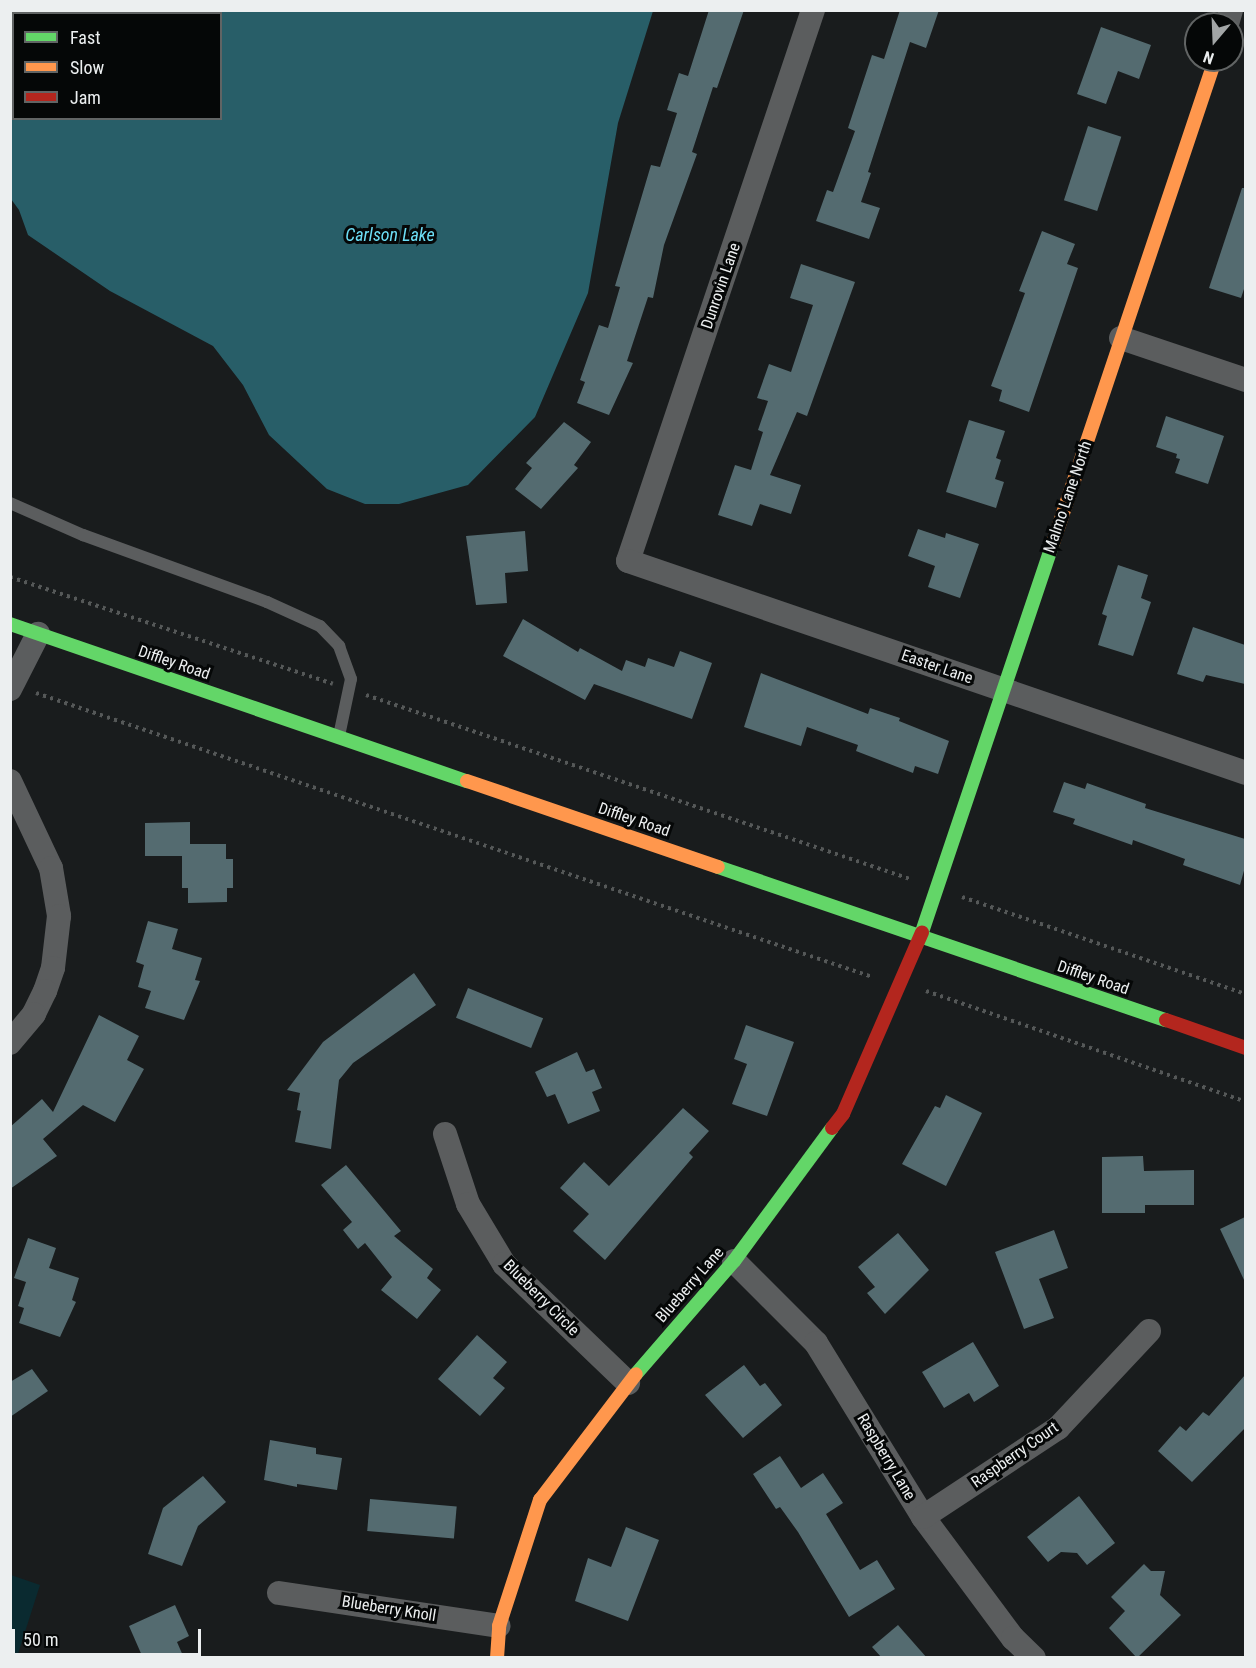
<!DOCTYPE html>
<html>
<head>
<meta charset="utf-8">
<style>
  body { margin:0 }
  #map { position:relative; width:1256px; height:1668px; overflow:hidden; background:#191c1d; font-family:"Roboto Condensed",sans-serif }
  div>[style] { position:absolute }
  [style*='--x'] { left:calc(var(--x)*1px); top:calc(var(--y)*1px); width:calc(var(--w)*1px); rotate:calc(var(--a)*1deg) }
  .green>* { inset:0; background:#0a2a30 }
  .water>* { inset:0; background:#285e68 }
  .building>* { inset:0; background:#546b70; transform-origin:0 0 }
  .path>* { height:4px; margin-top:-2px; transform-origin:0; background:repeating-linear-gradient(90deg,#555858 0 3px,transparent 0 7.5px) }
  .lane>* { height:12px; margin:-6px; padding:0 6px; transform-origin:6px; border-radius:6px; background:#5b5d5e }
  .street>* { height:24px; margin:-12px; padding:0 12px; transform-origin:12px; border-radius:12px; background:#5b5d5e }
  .fast>* { height:14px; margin:-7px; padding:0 7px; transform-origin:7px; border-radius:7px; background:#63d668 }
  .slow>* { height:14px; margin:-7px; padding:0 7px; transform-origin:7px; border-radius:7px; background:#ff974d }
  .jam>* { height:14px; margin:-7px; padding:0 7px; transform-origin:7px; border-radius:7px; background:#b3261e }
  span { translate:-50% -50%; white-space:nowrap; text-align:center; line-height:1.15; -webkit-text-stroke:6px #050707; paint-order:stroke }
  .street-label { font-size:16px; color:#eceff0 }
  .water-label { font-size:18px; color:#6ddff6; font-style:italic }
  .frame { position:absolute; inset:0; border:12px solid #eceff0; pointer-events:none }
  .legend { position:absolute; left:12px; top:12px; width:210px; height:108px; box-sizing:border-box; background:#050707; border:2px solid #616464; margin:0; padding:8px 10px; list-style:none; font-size:18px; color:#eceff0 }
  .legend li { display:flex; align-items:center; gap:12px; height:30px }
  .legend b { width:30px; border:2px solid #616464 }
  .north { position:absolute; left:1184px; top:12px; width:60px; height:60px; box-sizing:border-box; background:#050707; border:2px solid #616464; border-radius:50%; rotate:199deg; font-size:16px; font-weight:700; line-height:24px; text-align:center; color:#eceff0 }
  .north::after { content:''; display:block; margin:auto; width:21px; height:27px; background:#a2a5a6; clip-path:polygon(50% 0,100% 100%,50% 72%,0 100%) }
  .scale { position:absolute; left:12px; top:1629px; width:189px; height:27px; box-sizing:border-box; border:3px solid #eceff0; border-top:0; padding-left:8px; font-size:18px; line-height:21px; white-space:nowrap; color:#eceff0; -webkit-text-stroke:4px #050707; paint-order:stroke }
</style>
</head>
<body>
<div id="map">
  <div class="green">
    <i style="clip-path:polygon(11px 1575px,40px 1585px,17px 1657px,11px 1657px)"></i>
  </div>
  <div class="water">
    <i style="clip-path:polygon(evenodd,10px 11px,653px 11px,618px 123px,588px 293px,535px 417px,468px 485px,399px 504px,365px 504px,327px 489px,269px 435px,243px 385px,213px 346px,110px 291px,28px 235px,19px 210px,11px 199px,10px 11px,14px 14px,220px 14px,220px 118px,14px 118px,14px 14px)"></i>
  </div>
  <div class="building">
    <i style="clip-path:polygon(709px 10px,744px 10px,717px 88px,713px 87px,692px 152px,697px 154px,664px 245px,653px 298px,648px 297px,627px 361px,633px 363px,609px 415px,577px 403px,585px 382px,580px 380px,599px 325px,608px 328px,620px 287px,615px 286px,651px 165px,660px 167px,677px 113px,667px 110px,679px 73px,688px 76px)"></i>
    <i style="clip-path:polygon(900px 10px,939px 10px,926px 48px,910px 42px,868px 172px,871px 173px,861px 202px,880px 208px,869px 239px,816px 221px,827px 190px,833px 192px,855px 131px,848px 128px,872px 55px,884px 59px)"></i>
    <i style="clip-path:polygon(1101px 27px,1151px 45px,1139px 79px,1118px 71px,1106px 104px,1077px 94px)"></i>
    <i style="left:1088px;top:126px;width:35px;height:78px;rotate:18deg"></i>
    <i style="clip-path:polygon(1242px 188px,1245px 188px,1245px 286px,1241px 298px,1209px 288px)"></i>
    <i style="clip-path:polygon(1042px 231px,1075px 244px,1067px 264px,1078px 268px,1029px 412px,999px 401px,1002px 390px,991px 386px,1025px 293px,1019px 291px)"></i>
    <i style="clip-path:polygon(801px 264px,855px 282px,807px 416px,797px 412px,770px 475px,801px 485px,791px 514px,760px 504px,752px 526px,718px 515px,735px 465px,751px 470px,763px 432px,758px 430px,768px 401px,757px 398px,769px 364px,791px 372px,813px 305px,790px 298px)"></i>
    <i style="clip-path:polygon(1166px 416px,1224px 436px,1208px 484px,1175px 473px,1180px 459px,1176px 458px,1177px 454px,1156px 447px)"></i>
    <i style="clip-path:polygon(969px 420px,1005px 431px,996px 458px,1001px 460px,995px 479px,1004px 482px,996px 508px,946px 492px)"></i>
    <i style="clip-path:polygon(564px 422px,591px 442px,574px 465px,578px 468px,541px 509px,515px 489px,532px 468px,526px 463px)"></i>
    <i style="clip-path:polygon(918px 529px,945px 538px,946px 533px,979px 544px,960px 598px,928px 587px,935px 566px,908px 556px)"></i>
    <i style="clip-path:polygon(525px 531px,528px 571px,505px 573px,507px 603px,476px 605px,466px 536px)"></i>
    <i style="clip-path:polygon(1118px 565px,1148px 575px,1141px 598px,1151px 602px,1133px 656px,1098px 645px,1107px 616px,1102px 614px)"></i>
    <i style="clip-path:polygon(523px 619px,578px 652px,580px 648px,622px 671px,626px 660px,645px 667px,648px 658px,674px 667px,680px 651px,712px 663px,692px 719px,594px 684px,585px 700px,503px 656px)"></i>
    <i style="clip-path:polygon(1193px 627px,1245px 645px,1245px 684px,1206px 675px,1203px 682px,1177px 674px)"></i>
    <i style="clip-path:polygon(761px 673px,868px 714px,870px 708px,900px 718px,899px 721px,949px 741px,938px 774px,915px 766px,913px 773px,856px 751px,858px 745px,807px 727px,801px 746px,744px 727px)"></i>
    <i style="clip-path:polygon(1064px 782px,1085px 789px,1087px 783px,1146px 804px,1145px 808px,1245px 839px,1245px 867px,1240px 885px,1183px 865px,1185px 859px,1133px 840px,1132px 845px,1073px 824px,1075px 819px,1053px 812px)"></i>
    <i style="clip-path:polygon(190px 822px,190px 844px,226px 844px,226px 859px,233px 859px,233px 888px,227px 888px,227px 902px,188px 903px,188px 888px,182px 888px,182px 856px,145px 856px,145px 823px)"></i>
    <i style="clip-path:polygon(148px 921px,178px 929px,172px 949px,202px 958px,195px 980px,200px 981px,184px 1020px,145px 1008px,151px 991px,138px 987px,144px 965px,136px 962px)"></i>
    <i style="clip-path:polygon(414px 973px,436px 1005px,353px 1063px,339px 1080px,331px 1149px,295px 1142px,301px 1111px,297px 1110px,300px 1093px,287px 1090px,323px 1042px)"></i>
    <i style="left:468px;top:988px;width:81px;height:32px;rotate:22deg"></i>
    <i style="clip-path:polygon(99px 1015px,139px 1036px,127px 1060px,144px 1069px,115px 1122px,83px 1105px,43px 1139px,57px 1156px,10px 1189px,10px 1127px,42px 1099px,53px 1112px)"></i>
    <i style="clip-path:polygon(746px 1025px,794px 1042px,767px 1116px,732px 1104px,747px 1064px,734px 1059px)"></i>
    <i style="clip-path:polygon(577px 1052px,586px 1072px,594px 1069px,602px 1088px,592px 1092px,600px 1111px,568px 1124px,555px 1094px,547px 1097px,535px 1072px)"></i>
    <i style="clip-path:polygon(946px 1095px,982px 1113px,946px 1186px,902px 1164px,935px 1106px,940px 1108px)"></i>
    <i style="clip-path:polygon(683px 1108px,709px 1131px,689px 1153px,693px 1157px,605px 1260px,573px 1231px,589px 1214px,560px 1188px,584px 1162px,609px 1186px)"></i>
    <i style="clip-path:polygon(1143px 1156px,1144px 1171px,1194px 1170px,1194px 1205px,1145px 1205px,1145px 1213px,1102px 1213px,1102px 1157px)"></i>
    <i style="clip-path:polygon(346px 1165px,401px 1231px,394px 1236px,433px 1269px,427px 1278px,441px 1290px,417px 1319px,381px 1290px,392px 1277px,365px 1243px,358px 1249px,343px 1230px,352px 1222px,321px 1185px)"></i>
    <i style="clip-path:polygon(1245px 1217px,1245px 1282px,1220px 1229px)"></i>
    <i style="clip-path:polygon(1054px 1230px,1068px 1268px,1039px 1279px,1054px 1318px,1024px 1329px,995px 1252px)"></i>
    <i style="clip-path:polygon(898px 1233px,929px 1270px,885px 1314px,867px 1293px,875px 1287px,858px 1267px)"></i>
    <i style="clip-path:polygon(28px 1238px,56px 1248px,49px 1268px,79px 1278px,72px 1300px,76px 1302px,60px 1337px,19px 1323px,24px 1308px,18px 1306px,26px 1282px,14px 1278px)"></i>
    <i style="clip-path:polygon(477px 1335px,507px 1362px,493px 1378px,505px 1388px,480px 1416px,438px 1379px)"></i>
    <i style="clip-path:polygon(973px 1342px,999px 1386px,974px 1402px,969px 1393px,944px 1408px,922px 1372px)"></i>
    <i style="clip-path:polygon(744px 1365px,760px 1386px,765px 1383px,782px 1405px,743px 1438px,705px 1395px)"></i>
    <i style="clip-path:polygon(32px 1369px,48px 1391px,10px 1417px,10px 1382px)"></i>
    <i style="clip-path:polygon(1245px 1375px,1245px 1428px,1192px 1482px,1158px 1451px,1180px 1426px,1186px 1431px,1203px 1412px,1209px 1416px)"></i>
    <i style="clip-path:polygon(270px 1440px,316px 1448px,316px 1454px,342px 1458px,337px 1490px,297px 1484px,297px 1487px,264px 1480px)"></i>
    <i style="clip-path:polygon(780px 1456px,801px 1488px,823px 1473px,843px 1503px,826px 1514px,860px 1570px,877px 1560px,895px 1589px,849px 1617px,798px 1532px,780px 1507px,776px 1509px,753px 1474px)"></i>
    <i style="clip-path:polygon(203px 1476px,226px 1502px,198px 1526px,182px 1566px,148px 1554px,163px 1508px)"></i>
    <i style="clip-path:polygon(1079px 1496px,1115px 1543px,1087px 1565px,1077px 1553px,1061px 1552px,1048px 1562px,1027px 1537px)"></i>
    <i style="left:370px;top:1499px;width:87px;height:32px;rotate:5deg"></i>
    <i style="clip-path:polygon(626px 1527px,659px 1540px,628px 1621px,575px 1601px,588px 1558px,611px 1567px)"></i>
    <i style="clip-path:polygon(1144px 1564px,1151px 1571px,1165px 1571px,1160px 1595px,1181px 1615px,1137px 1658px,1109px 1628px,1125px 1611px,1111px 1597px)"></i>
    <i style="clip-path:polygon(175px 1605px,189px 1636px,177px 1642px,184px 1658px,143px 1658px,129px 1626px)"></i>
    <i style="clip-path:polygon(898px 1625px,927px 1658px,882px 1658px,872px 1647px)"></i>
  </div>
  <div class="path">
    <i style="--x:10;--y:577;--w:340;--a:18.3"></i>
    <i style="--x:36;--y:693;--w:883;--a:18.76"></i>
    <i style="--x:366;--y:695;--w:574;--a:18.69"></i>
    <i style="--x:962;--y:897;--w:300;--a:18.9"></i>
    <i style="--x:926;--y:991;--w:339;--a:19.1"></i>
  </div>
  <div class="lane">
    <i style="--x:10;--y:503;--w:80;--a:23.7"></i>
    <i style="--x:83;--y:535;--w:196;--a:20"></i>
    <i style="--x:267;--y:602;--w:58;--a:24.4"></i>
    <i style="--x:320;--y:626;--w:28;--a:46"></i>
    <i style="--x:339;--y:646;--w:35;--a:70"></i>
    <i style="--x:351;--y:679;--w:58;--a:101.9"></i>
  </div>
  <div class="street">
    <i style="--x:813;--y:10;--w:581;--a:108.56"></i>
    <i style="--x:628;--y:561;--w:653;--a:18.93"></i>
    <i style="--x:1227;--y:24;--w:15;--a:-74"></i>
    <i style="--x:1121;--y:338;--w:132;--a:18.6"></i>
    <i style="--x:10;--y:689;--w:62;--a:-63"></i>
    <i style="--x:10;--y:781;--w:96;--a:64.8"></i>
    <i style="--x:51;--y:868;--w:49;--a:80.5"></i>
    <i style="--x:59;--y:916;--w:52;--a:96.6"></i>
    <i style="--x:53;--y:968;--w:24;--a:109"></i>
    <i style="--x:45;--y:991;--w:25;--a:116"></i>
    <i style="--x:34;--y:1014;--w:38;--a:130"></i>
    <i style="--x:445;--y:1134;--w:74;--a:71.8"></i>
    <i style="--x:468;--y:1204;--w:70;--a:59"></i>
    <i style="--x:504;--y:1264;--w:172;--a:43.8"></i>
    <i style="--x:734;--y:1261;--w:116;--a:45"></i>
    <i style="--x:816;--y:1343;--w:204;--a:58.4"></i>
    <i style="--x:923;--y:1517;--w:151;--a:53.4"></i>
    <i style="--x:1013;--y:1638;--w:29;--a:44"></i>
    <i style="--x:923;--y:1517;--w:162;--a:-33.4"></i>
    <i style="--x:1058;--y:1428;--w:133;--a:-46.8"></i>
    <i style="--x:279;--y:1593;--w:222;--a:8.5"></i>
  </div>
  <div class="fast">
    <i style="--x:10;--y:624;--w:483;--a:19"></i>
    <i style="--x:718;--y:867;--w:473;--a:18.9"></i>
    <i style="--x:922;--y:932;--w:410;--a:-71.4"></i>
    <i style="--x:636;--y:1374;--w:150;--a:-49.1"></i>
    <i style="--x:734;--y:1261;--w:165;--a:-53.6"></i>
  </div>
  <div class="slow">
    <i style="--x:1053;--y:543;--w:509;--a:-71.46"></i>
    <i style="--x:467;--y:781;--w:265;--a:18.9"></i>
    <i style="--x:497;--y:1658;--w:32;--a:-86"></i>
    <i style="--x:499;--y:1626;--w:133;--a:-72"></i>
    <i style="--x:540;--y:1500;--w:158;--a:-52.7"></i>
  </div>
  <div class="jam">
    <i style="--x:1166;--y:1020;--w:85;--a:19.3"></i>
    <i style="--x:832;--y:1128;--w:18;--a:-52"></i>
    <i style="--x:843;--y:1114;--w:198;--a:-66.5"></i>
  </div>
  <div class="street-label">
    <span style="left:721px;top:286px;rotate:-71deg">Dunrovin Lane</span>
    <span style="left:1068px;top:497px;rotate:-71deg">Malmo Lane North</span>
    <span style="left:174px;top:663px;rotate:19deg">Diffley Road</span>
    <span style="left:937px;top:667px;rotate:19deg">Easter Lane</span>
    <span style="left:634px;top:820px;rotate:19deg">Diffley Road</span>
    <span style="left:1093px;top:978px;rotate:19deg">Diffley Road</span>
    <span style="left:690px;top:1285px;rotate:-49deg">Blueberry Lane</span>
    <span style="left:541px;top:1298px;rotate:45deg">Blueberry Circle</span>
    <span style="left:1015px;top:1455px;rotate:-35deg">Raspberry Court</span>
    <span style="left:886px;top:1457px;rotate:59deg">Raspberry Lane</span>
    <span style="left:389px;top:1609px;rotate:9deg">Blueberry Knoll</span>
  </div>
  <div class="water-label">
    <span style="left:390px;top:235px">Carlson Lake</span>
  </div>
  <div class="frame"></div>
  <ul class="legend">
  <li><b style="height:8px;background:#63d668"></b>Fast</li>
  <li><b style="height:8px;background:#ff974d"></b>Slow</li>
  <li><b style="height:8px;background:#b3261e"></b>Jam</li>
  </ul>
  <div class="north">N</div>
  <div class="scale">50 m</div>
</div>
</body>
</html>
